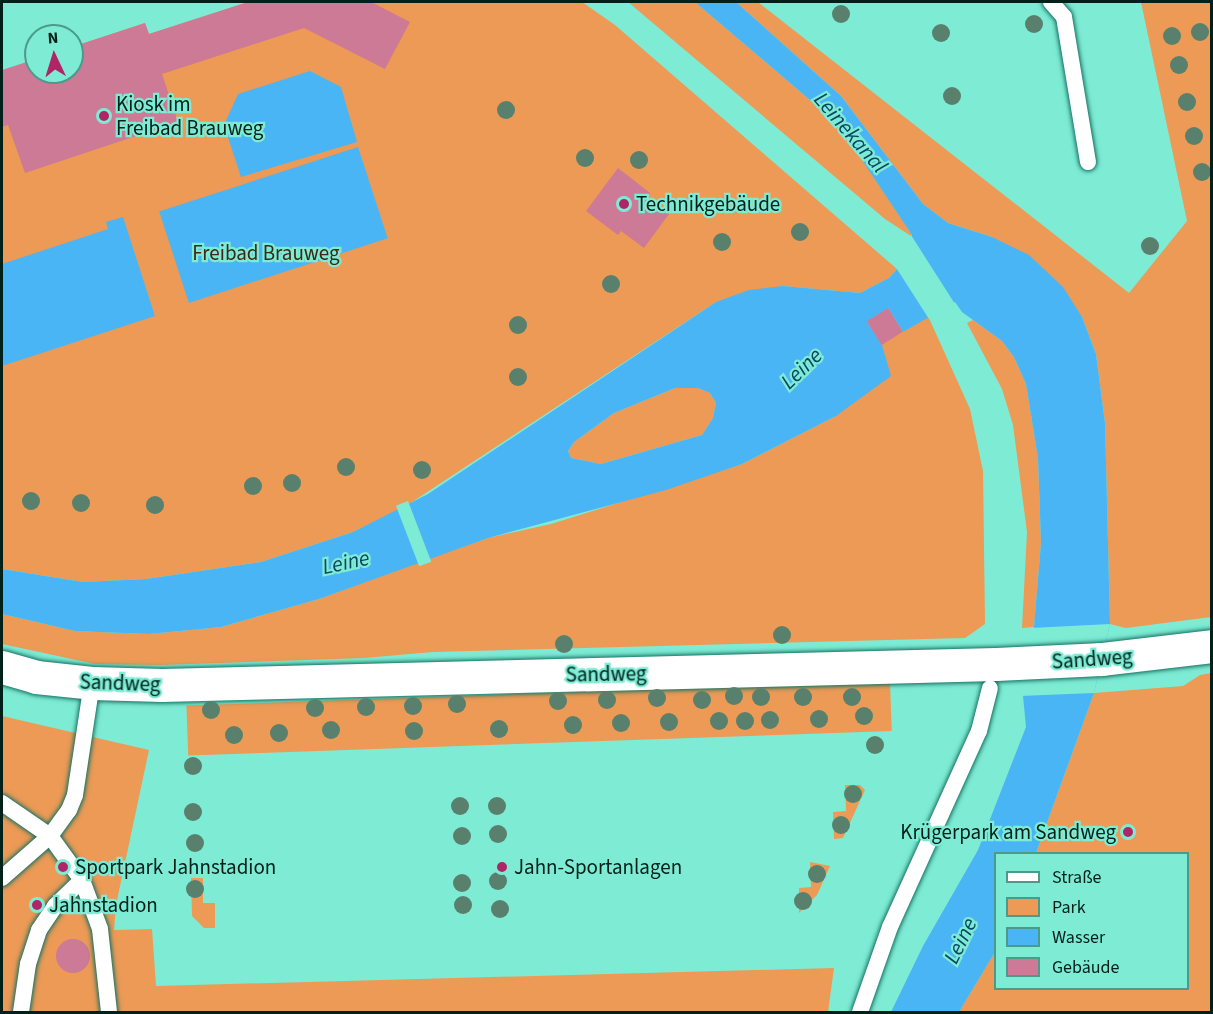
<!DOCTYPE html>
<html>
<head>
<meta charset="utf-8">
<style>
  body { margin:0 }
  #map { position:relative; width:1213px; height:1014px; overflow:hidden; background:#7eebd4; font-family:"Source Sans 3",sans-serif }
  div>[style] { position:absolute }
  [style*='--x'] { left:calc(var(--x)*1px); top:calc(var(--y)*1px); width:calc(var(--w)*1px); rotate:calc(var(--a)*1deg) }
  .green>* { inset:0; background:#ec9a56; transform-origin:0 0 }
  .water>* { inset:0; background:#49b5f4; transform-origin:0 0 }
  .pier>* { inset:0; background:#7eebd4; transform-origin:0 0 }
  .building>* { inset:0; background:#cc7a96; transform-origin:0 0 }
  .round { border-radius:50% }
  .roads { filter:drop-shadow(0 0 2px #157262) drop-shadow(0 0 2px #157262) }
  .service>* { height:16px; margin:-8px; padding:0 8px; transform-origin:8px; border-radius:8px; background:#fff }
  .tertiary>* { height:33px; margin:-16.5px; padding:0 16.5px; transform-origin:16.5px; border-radius:16.5px; background:#fff }
  .trees>* { width:18px; height:18px; margin:-9px; border-radius:50%; background:#59806d }
  .dots>* { width:16px; height:16px; translate:-50% -50%; box-sizing:border-box; border:3px solid #7eebd4; border-radius:50% }
  span { translate:-50% -50%; white-space:nowrap; text-align:center; line-height:1.15; -webkit-text-stroke:4.5px #7eebd4; paint-order:stroke }
  .poi-label { font-size:21px; color:#00201a }
  .left { translate:0 -50%; text-align:left }
  .right { translate:-100% -50%; text-align:right }
  .park-label { font-size:21px; color:#3b2818 }
  .street-label { font-size:21px; color:#00201a }
  .water-label { font-size:22px; color:#094666; font-style:italic }
  .frame { position:absolute; inset:0; border:3px solid #00201a; pointer-events:none }
  .legend { position:absolute; left:994px; top:852px; width:195px; height:138px; box-sizing:border-box; background:#7eebd4; border:2px solid #4c9a8a; margin:0; padding:8px 10px; list-style:none; font-size:18px; color:#00201a }
  .legend li { display:flex; align-items:center; gap:12px; height:30px }
  .legend b { width:30px; border:2px solid #4c9a8a }
  .north { position:absolute; left:24px; top:24px; width:60px; height:60px; box-sizing:border-box; background:#7eebd4; border:2px solid #4c9a8a; border-radius:50%; rotate:356deg; font-size:16px; font-weight:700; line-height:24px; text-align:center; color:#00201a }
  .north::after { content:''; display:block; margin:auto; width:21px; height:27px; background:#af2565; clip-path:polygon(50% 0,100% 100%,50% 72%,0 100%) }
</style>
</head>
<body>
<div id="map">
  <div class="green">
    <i style="clip-path:polygon(248px 2px,582px 2px,615px 25px,897px 269px,889px 278px,860px 293px,783px 286px,716px 302px,409px 504px,430px 558px,488px 538px,551px 524px,742px 464px,836px 416px,867px 322px,888px 308px,903px 332px,928px 316px,970px 409px,983px 471px,985px 624px,965px 638px,433px 652px,364px 658px,160px 665px,95px 664px,2px 644px,2px 614px,75px 631px,149px 634px,221px 627px,319px 599px,419px 562px,398px 510px,353px 532px,261px 562px,146px 579px,83px 582px,2px 569px,2px 71px,36px 59px,36px 72px,72px 72px,72px 47px,145px 23px,149px 34px)"></i>
    <i style="clip-path:polygon(628px 2px,695px 2px,817px 106px,848px 138px,912px 235px,911px 236px,885px 219px)"></i>
    <i style="clip-path:polygon(736px 2px,758px 2px,1129px 293px,1187px 221px,1141px 2px,1211px 2px,1211px 617px,1126px 628px,1110px 624px,1105px 423px,1096px 354px,1082px 317px,992px 237px,948px 223px,923px 204px,841px 96px)"></i>
    <i style="clip-path:polygon(973px 320px,1002px 341px,1014px 357px,1026px 384px,1038px 458px,1041px 543px,1034px 627px,1022px 628px,1027px 532px,1013px 425px,1002px 389px,967px 323px)"></i>
    <i style="clip-path:polygon(675px 388px,698px 388px,710px 393px,716px 403px,713px 418px,702px 435px,601px 464px,571px 458px,568px 451px,574px 442px,614px 413px)"></i>
    <i style="clip-path:polygon(1211px 673px,1211px 1012px,959px 1012px,995px 952px,996px 988px,1188px 988px,1188px 854px,1036px 853px,1094px 693px,1183px 686px,1200px 675px)"></i>
    <i style="left:890px;top:681px;width:50px;height:704px;rotate:88deg"></i>
    <i style="clip-path:polygon(2px 716px,149px 750px,116px 905px,114px 930px,152px 929px,156px 986px,834px 968px,828px 1012px,2px 1012px)"></i>
    <i style="clip-path:polygon(845px 785px,860px 785px,865px 790px,843px 838px,834px 839px,833px 812px,846px 811px)"></i>
    <i style="clip-path:polygon(810px 862px,830px 866px,817px 895px,799px 913px,799px 888px,811px 887px)"></i>
    <i style="clip-path:polygon(191px 878px,203px 878px,203px 903px,215px 903px,215px 928px,204px 928px,192px 916px)"></i>
  </div>
  <div class="water">
    <i style="clip-path:polygon(evenodd,695px 2px,736px 2px,841px 96px,923px 204px,948px 223px,992px 237px,1029px 255px,1063px 287px,1082px 317px,1096px 354px,1105px 423px,1110px 624px,1094px 693px,1036px 853px,996px 854px,995px 952px,959px 1012px,891px 1012px,923px 946px,978px 850px,1026px 727px,1023px 696px,1034px 627px,1041px 543px,1038px 458px,1026px 384px,1014px 357px,1002px 341px,962px 312px,955px 302px,903px 332px,888px 308px,867px 322px,882px 345px,891px 376px,836px 416px,742px 464px,666px 490px,488px 538px,319px 599px,221px 627px,149px 634px,75px 631px,2px 614px,2px 569px,83px 582px,146px 579px,261px 562px,353px 532px,428px 494px,716px 302px,749px 290px,783px 286px,860px 293px,889px 278px,897px 269px,912px 235px,848px 139px,817px 106px,695px 2px,675px 388px,698px 388px,710px 393px,716px 403px,713px 418px,702px 435px,601px 464px,571px 458px,568px 451px,574px 442px,614px 413px,675px 388px)"></i>
    <i style="clip-path:polygon(310px 71px,341px 87px,357px 142px,241px 177px,224px 125px,238px 94px)"></i>
    <i style="left:358px;top:147px;width:96px;height:209px;rotate:72deg"></i>
    <i style="clip-path:polygon(123px 217px,155px 316px,2px 366px,2px 264px,108px 229px,106px 222px)"></i>
  </div>
  <div class="pier">
    <i style="clip-path:polygon(911px 235px,955px 304px,929px 319px,895px 266px)"></i>
    <i style="left:408px;top:501px;width:65px;height:13px;rotate:69deg"></i>
    <i style="clip-path:polygon(1110px 624px,1094px 693px,1020px 696px,1031px 628px)"></i>
  </div>
  <div class="building">
    <i style="clip-path:polygon(248px 2px,371px 2px,410px 22px,385px 69px,304px 28px,162px 74px,178px 122px,25px 173px,8px 125px,2px 127px,2px 70px,36px 59px,36px 72px,72px 72px,72px 47px,145px 23px,149px 34px)"></i>
    <i style="clip-path:polygon(618px 168px,650px 193px,647px 197px,669px 214px,644px 248px,621px 231px,618px 235px,586px 211px)"></i>
    <i style="left:888px;top:308px;width:28px;height:25px;rotate:58deg"></i>
    <i class="round" style="left:56px;top:939px;width:34px;height:34px"></i>
  </div>
  <div class="roads">
    <div class="service">
      <i style="--x:1051;--y:2;--w:20;--a:49"></i>
      <i style="--x:1064;--y:17;--w:147;--a:80.6"></i>
      <i style="--x:2;--y:803;--w:58;--a:34.5"></i>
      <i style="--x:50;--y:836;--w:54;--a:54"></i>
      <i style="--x:82;--y:880;--w:52;--a:69.8"></i>
      <i style="--x:100;--y:929;--w:83;--a:83.8"></i>
      <i style="--x:2;--y:878;--w:64;--a:-41.2"></i>
      <i style="--x:50;--y:836;--w:32;--a:-54"></i>
      <i style="--x:69;--y:810;--w:16;--a:-68"></i>
      <i style="--x:75;--y:795;--w:113;--a:-81.4"></i>
      <i style="--x:21;--y:1012;--w:49;--a:-81.7"></i>
      <i style="--x:28;--y:964;--w:36;--a:-72"></i>
      <i style="--x:39;--y:930;--w:29;--a:-56"></i>
      <i style="--x:55;--y:906;--w:37;--a:-44"></i>
      <i style="--x:860;--y:1012;--w:90;--a:-70.6"></i>
      <i style="--x:890;--y:927;--w:215;--a:-65.6"></i>
      <i style="--x:979;--y:731;--w:44;--a:-75.7"></i>
    </div>
    <div class="tertiary">
      <i style="--x:2;--y:667;--w:35;--a:16"></i>
      <i style="--x:36;--y:677;--w:56;--a:6.1"></i>
      <i style="--x:92;--y:683;--w:70;--a:1.6"></i>
      <i style="--x:162;--y:685;--w:834;--a:-1.44"></i>
      <i style="--x:996;--y:664;--w:106;--a:-2.7"></i>
      <i style="--x:1102;--y:659;--w:111;--a:-6.7"></i>
    </div>
  </div>
  <div class="trees">
    <i style="left:841px;top:14px"></i>
    <i style="left:1034px;top:24px"></i>
    <i style="left:1200px;top:32px"></i>
    <i style="left:941px;top:33px"></i>
    <i style="left:1172px;top:36px"></i>
    <i style="left:1179px;top:65px"></i>
    <i style="left:952px;top:96px"></i>
    <i style="left:1187px;top:102px"></i>
    <i style="left:506px;top:110px"></i>
    <i style="left:1194px;top:136px"></i>
    <i style="left:585px;top:158px"></i>
    <i style="left:639px;top:160px"></i>
    <i style="left:1202px;top:172px"></i>
    <i style="left:800px;top:232px"></i>
    <i style="left:722px;top:242px"></i>
    <i style="left:1150px;top:246px"></i>
    <i style="left:611px;top:284px"></i>
    <i style="left:518px;top:325px"></i>
    <i style="left:518px;top:377px"></i>
    <i style="left:346px;top:467px"></i>
    <i style="left:422px;top:470px"></i>
    <i style="left:292px;top:483px"></i>
    <i style="left:253px;top:486px"></i>
    <i style="left:31px;top:501px"></i>
    <i style="left:81px;top:503px"></i>
    <i style="left:155px;top:505px"></i>
    <i style="left:782px;top:635px"></i>
    <i style="left:564px;top:644px"></i>
    <i style="left:734px;top:696px"></i>
    <i style="left:761px;top:697px"></i>
    <i style="left:803px;top:697px"></i>
    <i style="left:852px;top:697px"></i>
    <i style="left:657px;top:698px"></i>
    <i style="left:607px;top:700px"></i>
    <i style="left:702px;top:700px"></i>
    <i style="left:558px;top:701px"></i>
    <i style="left:457px;top:704px"></i>
    <i style="left:413px;top:706px"></i>
    <i style="left:366px;top:707px"></i>
    <i style="left:315px;top:708px"></i>
    <i style="left:211px;top:710px"></i>
    <i style="left:864px;top:716px"></i>
    <i style="left:819px;top:719px"></i>
    <i style="left:770px;top:720px"></i>
    <i style="left:719px;top:721px"></i>
    <i style="left:745px;top:721px"></i>
    <i style="left:669px;top:722px"></i>
    <i style="left:621px;top:723px"></i>
    <i style="left:573px;top:725px"></i>
    <i style="left:499px;top:729px"></i>
    <i style="left:331px;top:730px"></i>
    <i style="left:414px;top:731px"></i>
    <i style="left:279px;top:733px"></i>
    <i style="left:234px;top:735px"></i>
    <i style="left:875px;top:745px"></i>
    <i style="left:193px;top:766px"></i>
    <i style="left:853px;top:794px"></i>
    <i style="left:460px;top:806px"></i>
    <i style="left:497px;top:806px"></i>
    <i style="left:193px;top:812px"></i>
    <i style="left:841px;top:825px"></i>
    <i style="left:498px;top:834px"></i>
    <i style="left:462px;top:836px"></i>
    <i style="left:195px;top:843px"></i>
    <i style="left:817px;top:874px"></i>
    <i style="left:498px;top:881px"></i>
    <i style="left:462px;top:883px"></i>
    <i style="left:195px;top:889px"></i>
    <i style="left:803px;top:901px"></i>
    <i style="left:463px;top:905px"></i>
    <i style="left:500px;top:909px"></i>
  </div>
  <div class="dots">
    <i style="left:104px;top:116px;background:#af2565"></i>
    <i style="left:624px;top:204px;background:#af2565"></i>
    <i style="left:1128px;top:832px;background:#af2565"></i>
    <i style="left:63px;top:867px;background:#af2565"></i>
    <i style="left:502px;top:867px;background:#af2565"></i>
    <i style="left:37px;top:905px;background:#af2565"></i>
  </div>
  <div class="poi-label">
    <span class="left" style="left:116px;top:116px">Kiosk im<br>Freibad Brauweg</span>
    <span class="left" style="left:636px;top:204px">Technikgebäude</span>
    <span class="right" style="left:1116px;top:832px">Krügerpark am Sandweg</span>
    <span class="left" style="left:75px;top:867px">Sportpark Jahnstadion</span>
    <span class="left" style="left:514px;top:867px">Jahn-Sportanlagen</span>
    <span class="left" style="left:49px;top:905px">Jahnstadion</span>
  </div>
  <div class="park-label">
    <span style="left:266px;top:253px">Freibad Brauweg</span>
  </div>
  <div class="street-label">
    <span style="left:1092px;top:659px;rotate:-4deg">Sandweg</span>
    <span style="left:606px;top:674px;rotate:-1deg">Sandweg</span>
    <span style="left:120px;top:683px;rotate:2deg">Sandweg</span>
  </div>
  <div class="water-label">
    <span style="left:850px;top:133px;rotate:49deg">Leinekanal</span>
    <span style="left:802px;top:369px;rotate:-44deg">Leine</span>
    <span style="left:346px;top:563px;rotate:-12deg">Leine</span>
    <span style="left:961px;top:941px;rotate:-64deg">Leine</span>
  </div>
  <div class="frame"></div>
  <ul class="legend">
  <li><b style="height:8px;background:#fff"></b>Straße</li>
  <li><b style="height:16px;background:#ec9a56"></b>Park</li>
  <li><b style="height:16px;background:#49b5f4"></b>Wasser</li>
  <li><b style="height:16px;background:#cc7a96"></b>Gebäude</li>
  </ul>
  <div class="north">N</div>
</div>
</body>
</html>
